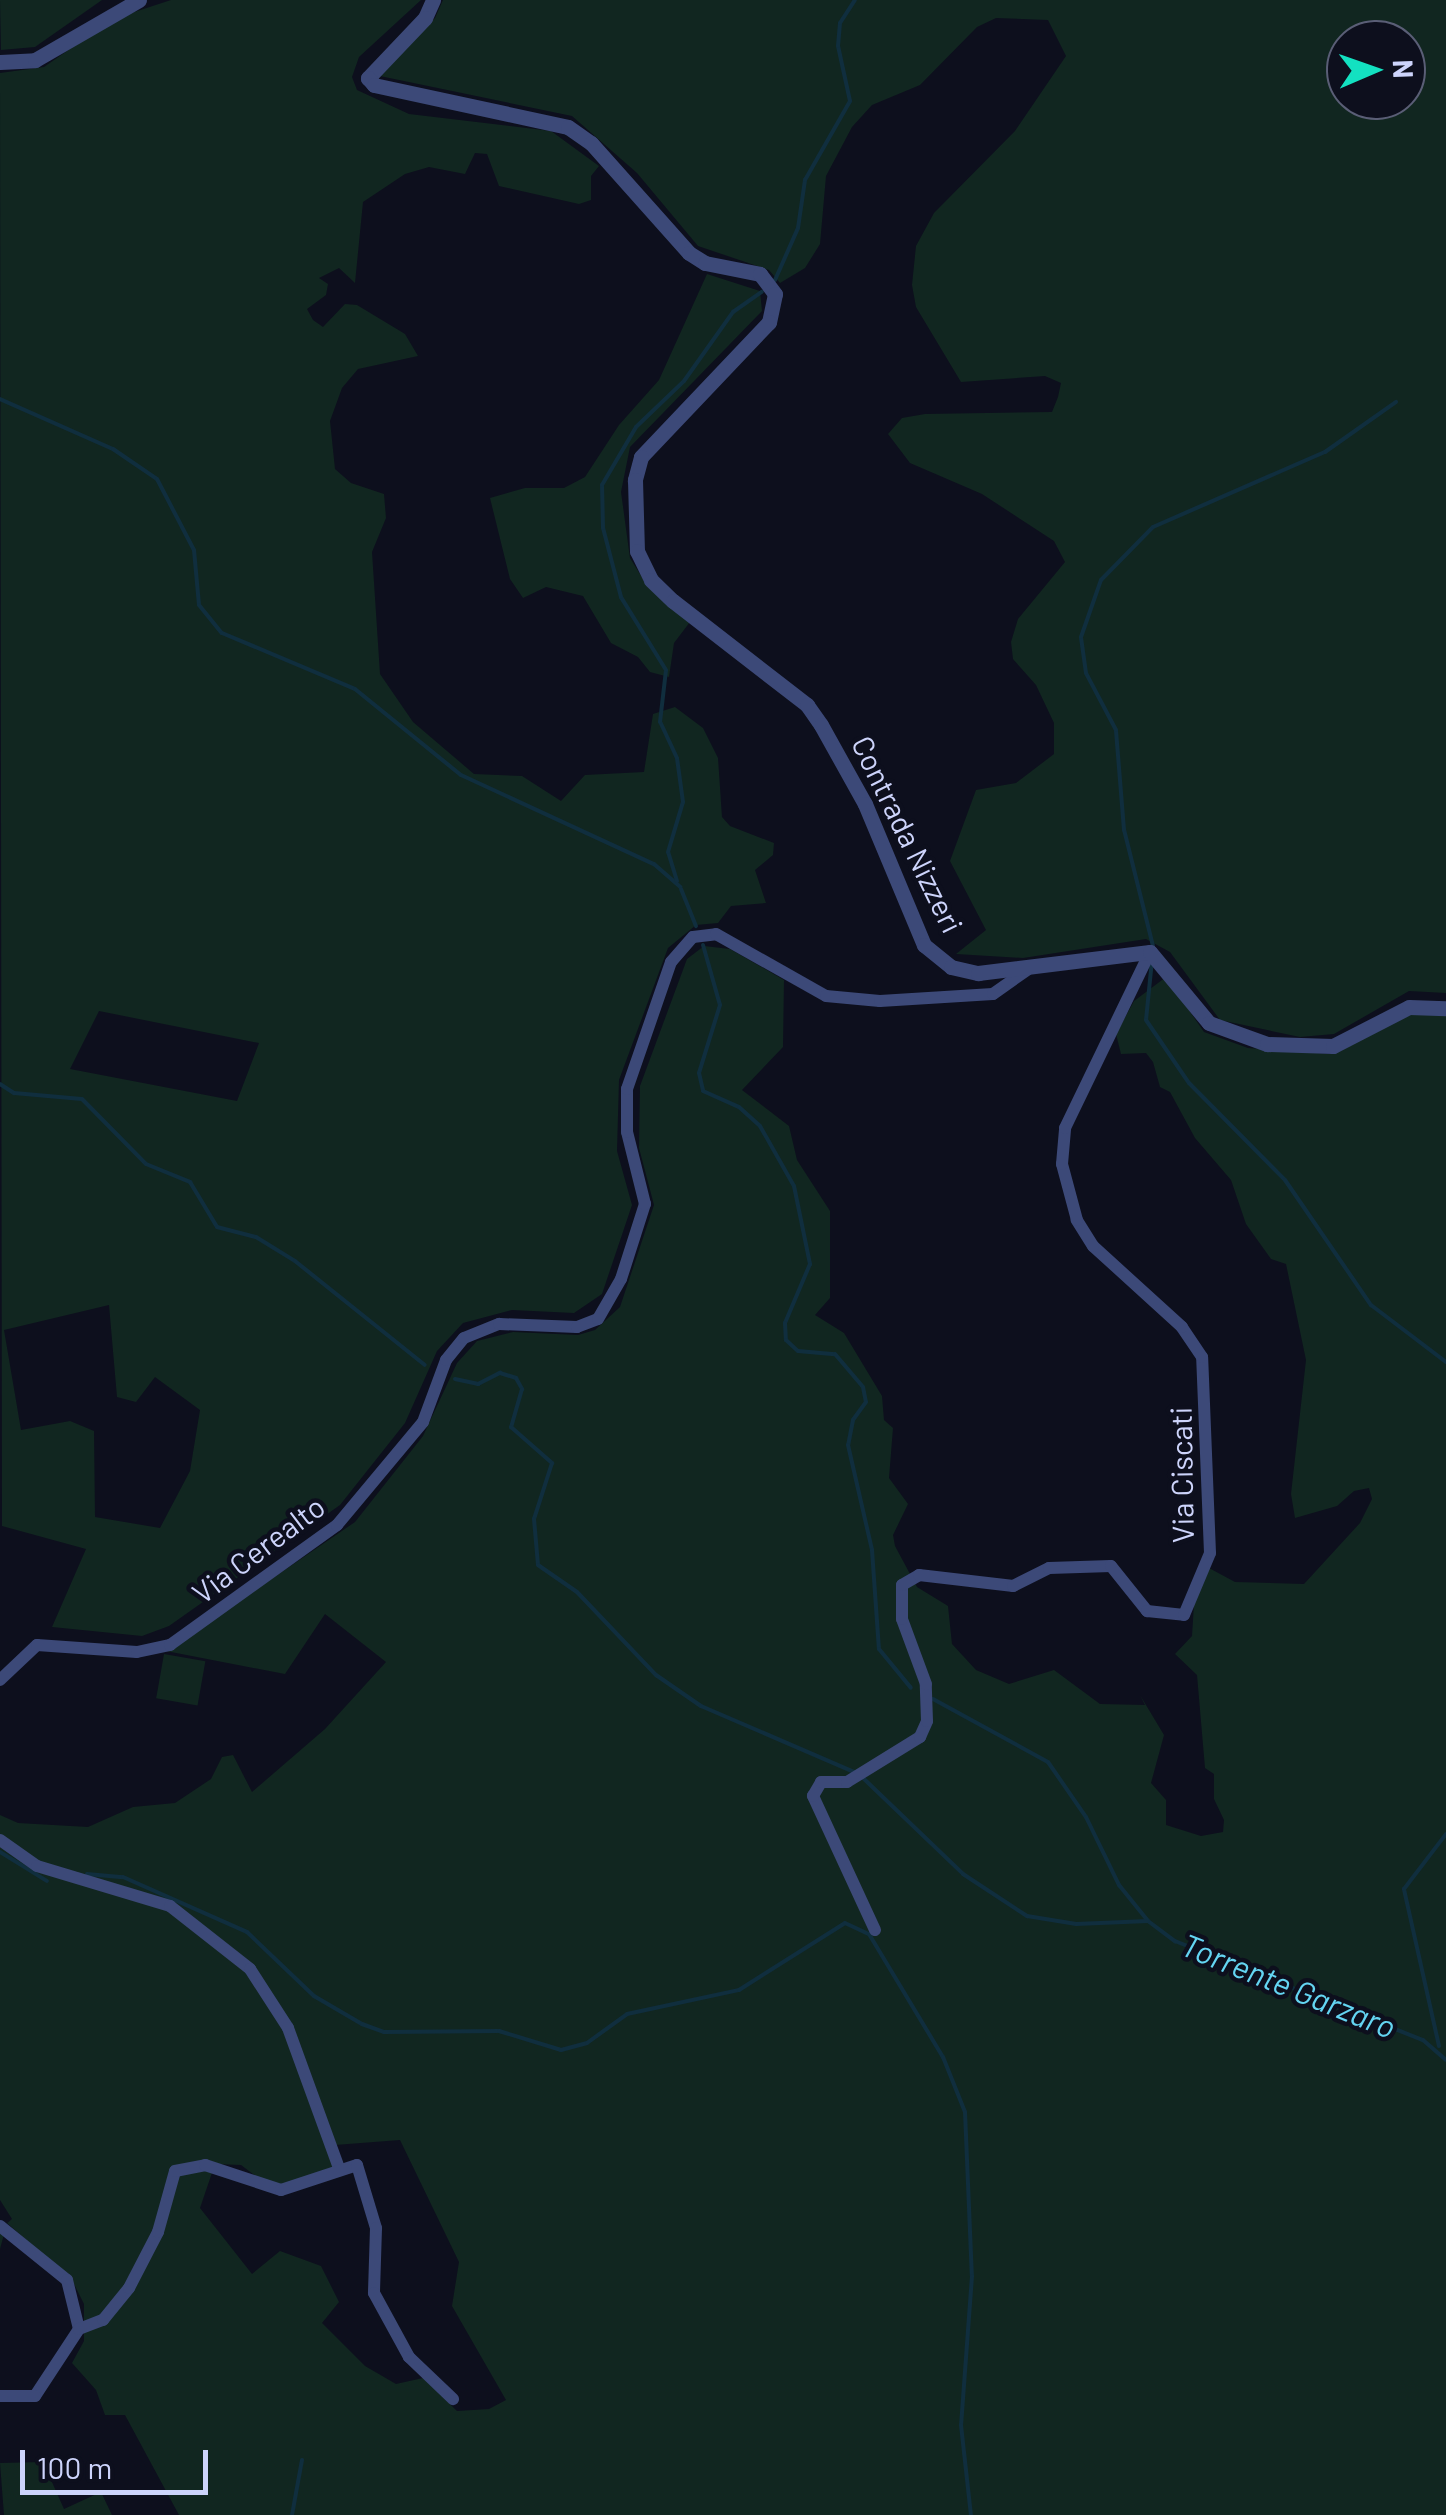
<!DOCTYPE html>
<html>
<head>
<meta charset="utf-8">
<style>
  body { margin:0 }
  #map { position:relative; width:1446px; height:2515px; overflow:hidden; background:#0d0f1d; font-family:Barlow,sans-serif }
  div>[style] { position:absolute }
  [style*='--x'] { left:calc(var(--x)*1px); top:calc(var(--y)*1px); width:calc(var(--w)*1px); rotate:calc(var(--a)*1deg) }
  .green>* { inset:0; background:#112620; transform-origin:0 0 }
  .stream>* { height:4px; margin:-2px; padding:0 2px; transform-origin:2px; border-radius:2px; background:#102e3e }
  .minor>* { height:12px; margin:-6px; padding:0 6px; transform-origin:6px; border-radius:6px; background:#3c4978 }
  .tertiary>* { height:15px; margin:-7.5px; padding:0 7.5px; transform-origin:7.5px; border-radius:7.5px; background:#3c4978 }
  span { translate:-50% -50%; white-space:nowrap; text-align:center; line-height:1.15; -webkit-text-stroke:9px #0d0f1d; paint-order:stroke }
  .street-label { font-size:30px; color:#cdd4fb }
  .water-label { font-size:32px; color:#64d5f2; font-style:italic }
  .north { position:absolute; left:1326px; top:20px; width:100px; height:100px; box-sizing:border-box; background:#0d0f1d; border:2px solid #5a5e76; border-radius:50%; rotate:88deg; font-size:28px; font-weight:700; line-height:40px; text-align:center; color:#cdd4fb }
  .north::after { content:''; display:block; margin:auto; width:35px; height:45px; background:#13e1c1; clip-path:polygon(50% 0,100% 100%,50% 72%,0 100%) }
  .scale { position:absolute; left:20px; top:2450px; width:188px; height:45px; box-sizing:border-box; border:5px solid #cdd4fb; border-top:0; padding-left:12px; font-size:30px; line-height:35px; white-space:nowrap; color:#cdd4fb; -webkit-text-stroke:8px #0d0f1d; paint-order:stroke }
</style>
</head>
<body>
<div id="map">
  <div class="green">
    <i style="clip-path:polygon(0 0,102px 0,35px 47px,1px 50px)"></i>
    <i style="clip-path:polygon(evenodd,171px 0,421px 0,359px 57px,352px 77px,357px 90px,409px 114px,551px 131px,599px 166px,591px 176px,591px 200px,579px 204px,499px 186px,487px 154px,475px 153px,465px 174px,429px 167px,405px 174px,363px 202px,355px 283px,339px 268px,319px 278px,328px 284px,326px 295px,307px 309px,313px 320px,323px 327px,345px 304px,357px 305px,405px 334px,418px 356px,358px 369px,342px 388px,330px 421px,335px 469px,351px 483px,384px 494px,386px 518px,372px 552px,380px 674px,413px 722px,474px 774px,522px 776px,561px 801px,585px 775px,644px 772px,653px 714px,675px 707px,703px 728px,718px 758px,722px 817px,730px 826px,774px 843px,773px 855px,755px 870px,766px 903px,731px 906px,718px 923px,696px 925px,668px 948px,619px 1080px,617px 1151px,632px 1205px,602px 1294px,574px 1313px,512px 1310px,463px 1323px,437px 1351px,405px 1423px,340px 1505px,169px 1626px,142px 1636px,52px 1627px,86px 1549px,2px 1526px,0 73px,44px 67px,113px 19px,171px 0,99px 1011px,259px 1043px,237px 1101px,70px 1069px,99px 1011px,171px 0,109px 1305px,117px 1397px,136px 1402px,155px 1377px,200px 1410px,190px 1471px,160px 1528px,95px 1517px,94px 1431px,70px 1421px,21px 1430px,4px 1330px,109px 1305px)"></i>
    <i style="clip-path:polygon(evenodd,443px 0,1446px 0,1446px 993px,1409px 991px,1334px 1034px,1300px 1037px,1220px 1020px,1170px 952px,1146px 939px,1023px 958px,956px 954px,986px 930px,950px 861px,976px 790px,1016px 783px,1054px 754px,1054px 723px,1036px 685px,1013px 659px,1011px 642px,1018px 619px,1065px 562px,1054px 541px,982px 494px,910px 463px,888px 434px,902px 418px,925px 414px,1052px 412px,1058px 397px,1061px 383px,1045px 376px,961px 382px,916px 307px,912px 285px,916px 246px,934px 213px,1015px 131px,1066px 56px,1048px 20px,996px 18px,977px 27px,920px 85px,872px 105px,852px 127px,826px 176px,820px 244px,805px 268px,780px 283px,769px 270px,698px 246px,637px 173px,572px 116px,375px 75px,435px 18px,443px 0,1346px 40px,1406px 40px,1406px 100px,1346px 100px,1346px 40px)"></i>
    <i style="clip-path:polygon(707px 274px,760px 291px,762px 311px,630px 447px,621px 492px,630px 558px,648px 587px,690px 622px,674px 643px,669px 677px,650px 672px,638px 657px,611px 643px,583px 596px,546px 587px,523px 598px,510px 579px,490px 498px,525px 488px,564px 488px,585px 477px,619px 425px,659px 380px)"></i>
    <i style="clip-path:polygon(evenodd,704px 946px,730px 949px,784px 980px,783px 1047px,742px 1090px,789px 1126px,797px 1160px,830px 1211px,830px 1298px,815px 1315px,844px 1333px,882px 1396px,884px 1420px,893px 1428px,889px 1478px,908px 1504px,893px 1535px,895px 1546px,917px 1587px,948px 1606px,952px 1644px,976px 1670px,1009px 1684px,1054px 1670px,1100px 1704px,1145px 1705px,1140px 1695px,1164px 1735px,1151px 1783px,1166px 1800px,1166px 1825px,1201px 1836px,1223px 1832px,1224px 1820px,1214px 1799px,1214px 1774px,1205px 1768px,1197px 1675px,1175px 1654px,1192px 1636px,1194px 1604px,1209px 1568px,1235px 1582px,1304px 1584px,1360px 1523px,1372px 1499px,1369px 1488px,1354px 1491px,1337px 1506px,1295px 1518px,1291px 1494px,1306px 1360px,1286px 1264px,1271px 1259px,1246px 1224px,1231px 1180px,1195px 1138px,1170px 1092px,1160px 1087px,1153px 1062px,1146px 1053px,1121px 1054px,1116px 1034px,1134px 1001px,1166px 977px,1204px 1032px,1248px 1048px,1330px 1054px,1415px 1010px,1446px 1010px,1446px 2515px,179px 2515px,125px 2415px,105px 2415px,96px 2390px,72px 2363px,84px 2341px,84px 2304px,72px 2280px,7px 2223px,0 2249px,0 2229px,12px 2219px,0 2200px,0 1815px,18px 1823px,88px 1827px,133px 1807px,175px 1803px,211px 1779px,222px 1757px,233px 1755px,252px 1792px,325px 1729px,386px 1662px,325px 1614px,285px 1674px,166px 1651px,355px 1522px,423px 1436px,457px 1363px,477px 1341px,513px 1332px,578px 1335px,595px 1330px,620px 1307px,654px 1205px,639px 1148px,640px 1086px,687px 959px,704px 946px,400px 2140px,459px 2262px,452px 2306px,506px 2400px,489px 2409px,457px 2411px,423px 2378px,396px 2384px,365px 2366px,322px 2323px,339px 2302px,321px 2266px,280px 2251px,252px 2274px,200px 2208px,215px 2164px,241px 2165px,282px 2196px,342px 2168px,335px 2145px,400px 2140px)"></i>
    <i style="left:164px;top:1654px;width:42px;height:45px;rotate:10deg"></i>
    <i style="clip-path:polygon(43px 2462px,64px 2509px,101px 2492px,112px 2515px,4px 2515px,0 2463px)"></i>
  </div>
  <div class="stream">
    <i style="--x:775;--y:280;--w:57;--a:-66.1"></i>
    <i style="--x:798;--y:228;--w:49;--a:-81.7"></i>
    <i style="--x:805;--y:180;--w:91;--a:-60.3"></i>
    <i style="--x:850;--y:101;--w:56;--a:-102.3"></i>
    <i style="--x:838;--y:46;--w:23;--a:-85"></i>
    <i style="--x:840;--y:23;--w:27;--a:-57"></i>
    <i style="--x:0;--y:399;--w:124;--a:23.9"></i>
    <i style="--x:113;--y:449;--w:53;--a:34.3"></i>
    <i style="--x:157;--y:479;--w:80;--a:62.5"></i>
    <i style="--x:194;--y:550;--w:55;--a:84.8"></i>
    <i style="--x:199;--y:605;--w:36;--a:51"></i>
    <i style="--x:222;--y:633;--w:144;--a:22.8"></i>
    <i style="--x:355;--y:689;--w:136;--a:39.1"></i>
    <i style="--x:461;--y:775;--w:213;--a:24.8"></i>
    <i style="--x:654;--y:864;--w:35;--a:41"></i>
    <i style="--x:677;--y:881;--w:30;--a:-107"></i>
    <i style="--x:668;--y:852;--w:52;--a:-73.3"></i>
    <i style="--x:683;--y:802;--w:44;--a:-97.8"></i>
    <i style="--x:677;--y:758;--w:40;--a:-115"></i>
    <i style="--x:660;--y:722;--w:52;--a:-83.4"></i>
    <i style="--x:666;--y:670;--w:86;--a:-121.7"></i>
    <i style="--x:621;--y:597;--w:71;--a:-104.6"></i>
    <i style="--x:603;--y:528;--w:43;--a:-91.3"></i>
    <i style="--x:602;--y:485;--w:67;--a:-59.6"></i>
    <i style="--x:636;--y:427;--w:66;--a:-43.8"></i>
    <i style="--x:684;--y:381;--w:85;--a:-54.6"></i>
    <i style="--x:733;--y:312;--w:35;--a:-35"></i>
    <i style="--x:681;--y:889;--w:40;--a:68"></i>
    <i style="--x:703;--y:945;--w:62;--a:74.2"></i>
    <i style="--x:720;--y:1005;--w:71;--a:107.2"></i>
    <i style="--x:699;--y:1073;--w:18;--a:77"></i>
    <i style="--x:703;--y:1091;--w:39;--a:24"></i>
    <i style="--x:739;--y:1107;--w:28;--a:42"></i>
    <i style="--x:760;--y:1126;--w:69;--a:60.5"></i>
    <i style="--x:794;--y:1186;--w:80;--a:78.4"></i>
    <i style="--x:810;--y:1264;--w:64;--a:113"></i>
    <i style="--x:785;--y:1323;--w:17;--a:87"></i>
    <i style="--x:786;--y:1340;--w:16;--a:43"></i>
    <i style="--x:798;--y:1351;--w:37;--a:5"></i>
    <i style="--x:835;--y:1354;--w:43;--a:49.7"></i>
    <i style="--x:863;--y:1387;--w:15;--a:79"></i>
    <i style="--x:866;--y:1402;--w:22;--a:126"></i>
    <i style="--x:853;--y:1420;--w:25;--a:101"></i>
    <i style="--x:848;--y:1445;--w:108;--a:77.1"></i>
    <i style="--x:872;--y:1550;--w:99;--a:86"></i>
    <i style="--x:879;--y:1649;--w:50;--a:50.6"></i>
    <i style="--x:1153;--y:946;--w:120;--a:-104"></i>
    <i style="--x:1124;--y:830;--w:100;--a:-94.6"></i>
    <i style="--x:1116;--y:730;--w:64;--a:-117.8"></i>
    <i style="--x:1086;--y:673;--w:36;--a:-98"></i>
    <i style="--x:1081;--y:637;--w:60;--a:-70.7"></i>
    <i style="--x:1101;--y:580;--w:74;--a:-45.5"></i>
    <i style="--x:1153;--y:527;--w:188;--a:-23.6"></i>
    <i style="--x:1325;--y:452;--w:87;--a:-35.2"></i>
    <i style="--x:1152;--y:960;--w:60;--a:95.7"></i>
    <i style="--x:1146;--y:1020;--w:76;--a:55.7"></i>
    <i style="--x:1189;--y:1083;--w:136;--a:45.3"></i>
    <i style="--x:1285;--y:1180;--w:152;--a:55.5"></i>
    <i style="--x:1371;--y:1305;--w:94;--a:37.2"></i>
    <i style="--x:0;--y:1084;--w:17;--a:33"></i>
    <i style="--x:14;--y:1093;--w:68;--a:5"></i>
    <i style="--x:82;--y:1099;--w:91;--a:45.4"></i>
    <i style="--x:146;--y:1164;--w:48;--a:22.2"></i>
    <i style="--x:190;--y:1182;--w:52;--a:59"></i>
    <i style="--x:217;--y:1227;--w:40;--a:14.4"></i>
    <i style="--x:256;--y:1237;--w:46;--a:31.6"></i>
    <i style="--x:295;--y:1261;--w:166;--a:38.7"></i>
    <i style="--x:455;--y:1379;--w:24;--a:12"></i>
    <i style="--x:478;--y:1384;--w:25;--a:-27"></i>
    <i style="--x:500;--y:1373;--w:17;--a:17"></i>
    <i style="--x:516;--y:1378;--w:13;--a:61"></i>
    <i style="--x:522;--y:1389;--w:40;--a:106"></i>
    <i style="--x:511;--y:1427;--w:55;--a:41.3"></i>
    <i style="--x:552;--y:1463;--w:59;--a:107.8"></i>
    <i style="--x:534;--y:1519;--w:46;--a:85"></i>
    <i style="--x:538;--y:1565;--w:47;--a:34.7"></i>
    <i style="--x:577;--y:1592;--w:115;--a:46.4"></i>
    <i style="--x:656;--y:1675;--w:55;--a:34.6"></i>
    <i style="--x:701;--y:1706;--w:167;--a:23.3"></i>
    <i style="--x:933;--y:1699;--w:131;--a:28.7"></i>
    <i style="--x:1048;--y:1762;--w:67;--a:55.4"></i>
    <i style="--x:1086;--y:1817;--w:76;--a:64.1"></i>
    <i style="--x:1119;--y:1885;--w:46;--a:51.1"></i>
    <i style="--x:1148;--y:1921;--w:34;--a:37"></i>
    <i style="--x:1175;--y:1941;--w:267;--a:21.8"></i>
    <i style="--x:1423;--y:2040;--w:30;--a:41"></i>
    <i style="--x:862;--y:1777;--w:140;--a:43.8"></i>
    <i style="--x:963;--y:1874;--w:77;--a:33.3"></i>
    <i style="--x:1027;--y:1916;--w:50;--a:9.3"></i>
    <i style="--x:1076;--y:1924;--w:72;--a:-2.4"></i>
    <i style="--x:0;--y:1852;--w:55;--a:31.7"></i>
    <i style="--x:87;--y:1874;--w:36;--a:5"></i>
    <i style="--x:123;--y:1877;--w:136;--a:23.9"></i>
    <i style="--x:247;--y:1932;--w:93;--a:43.7"></i>
    <i style="--x:314;--y:1996;--w:56;--a:30.3"></i>
    <i style="--x:362;--y:2024;--w:23;--a:20"></i>
    <i style="--x:384;--y:2032;--w:115;--a:-0.5"></i>
    <i style="--x:499;--y:2031;--w:65;--a:17"></i>
    <i style="--x:561;--y:2050;--w:27;--a:-15"></i>
    <i style="--x:587;--y:2043;--w:49;--a:-35.9"></i>
    <i style="--x:627;--y:2014;--w:115;--a:-12.1"></i>
    <i style="--x:739;--y:1990;--w:125;--a:-32.3"></i>
    <i style="--x:845;--y:1923;--w:26;--a:25"></i>
    <i style="--x:869;--y:1934;--w:144;--a:59"></i>
    <i style="--x:943;--y:2057;--w:59;--a:68.2"></i>
    <i style="--x:965;--y:2112;--w:164;--a:87.6"></i>
    <i style="--x:972;--y:2276;--w:149;--a:94.2"></i>
    <i style="--x:961;--y:2425;--w:91;--a:83.7"></i>
    <i style="--x:1439;--y:2046;--w:161;--a:-102.6"></i>
    <i style="--x:1404;--y:1889;--w:69;--a:-52.6"></i>
    <i style="--x:292;--y:2515;--w:56;--a:-79.7"></i>
  </div>
  <div class="minor">
    <i style="--x:0;--y:1680;--w:51;--a:-43.4"></i>
    <i style="--x:37;--y:1645;--w:100;--a:4"></i>
    <i style="--x:137;--y:1652;--w:34;--a:-12"></i>
    <i style="--x:170;--y:1645;--w:206;--a:-35.7"></i>
    <i style="--x:337;--y:1525;--w:134;--a:-50.1"></i>
    <i style="--x:423;--y:1422;--w:66;--a:-69.6"></i>
    <i style="--x:446;--y:1360;--w:28;--a:-51"></i>
    <i style="--x:464;--y:1338;--w:38;--a:-22"></i>
    <i style="--x:499;--y:1324;--w:78;--a:2.2"></i>
    <i style="--x:577;--y:1327;--w:22;--a:-21"></i>
    <i style="--x:598;--y:1319;--w:46;--a:-60.1"></i>
    <i style="--x:621;--y:1279;--w:79;--a:-72.3"></i>
    <i style="--x:645;--y:1204;--w:74;--a:-104"></i>
    <i style="--x:627;--y:1132;--w:43;--a:-90"></i>
    <i style="--x:627;--y:1089;--w:134;--a:-70.9"></i>
    <i style="--x:671;--y:962;--w:33;--a:-49"></i>
    <i style="--x:693;--y:937;--w:23;--a:-7"></i>
    <i style="--x:716;--y:934;--w:126;--a:29.4"></i>
    <i style="--x:826;--y:996;--w:54;--a:5.3"></i>
    <i style="--x:880;--y:1001;--w:113;--a:-3.5"></i>
    <i style="--x:993;--y:994;--w:42;--a:-35.2"></i>
    <i style="--x:0;--y:1840;--w:45;--a:35.1"></i>
    <i style="--x:37;--y:1866;--w:139;--a:16.7"></i>
    <i style="--x:170;--y:1906;--w:102;--a:38.2"></i>
    <i style="--x:250;--y:1969;--w:70;--a:57.2"></i>
    <i style="--x:288;--y:2028;--w:149;--a:70"></i>
    <i style="--x:875;--y:1930;--w:148;--a:-114.8"></i>
    <i style="--x:813;--y:1796;--w:16;--a:-60"></i>
    <i style="--x:821;--y:1782;--w:26;--a:0"></i>
    <i style="--x:847;--y:1782;--w:86;--a:-31.7"></i>
    <i style="--x:920;--y:1737;--w:17;--a:-66"></i>
    <i style="--x:927;--y:1721;--w:37;--a:-92"></i>
    <i style="--x:926;--y:1684;--w:69;--a:-110.3"></i>
    <i style="--x:902;--y:1619;--w:34;--a:-90"></i>
    <i style="--x:902;--y:1585;--w:20;--a:-30"></i>
    <i style="--x:919;--y:1575;--w:95;--a:6.7"></i>
    <i style="--x:1013;--y:1586;--w:40;--a:-26.6"></i>
    <i style="--x:1049;--y:1568;--w:62;--a:-1.8"></i>
    <i style="--x:1111;--y:1566;--w:58;--a:51.3"></i>
    <i style="--x:1147;--y:1611;--w:37;--a:6"></i>
    <i style="--x:1184;--y:1615;--w:67;--a:-67.2"></i>
    <i style="--x:1210;--y:1553;--w:196;--a:-92.3"></i>
    <i style="--x:1202;--y:1357;--w:36;--a:-124"></i>
    <i style="--x:1182;--y:1327;--w:120;--a:-137.7"></i>
    <i style="--x:1093;--y:1246;--w:31;--a:-122"></i>
    <i style="--x:1077;--y:1220;--w:58;--a:-105"></i>
    <i style="--x:1062;--y:1164;--w:36;--a:-85"></i>
    <i style="--x:1065;--y:1128;--w:195;--a:-64.2"></i>
    <i style="--x:0;--y:2226;--w:86;--a:38.9"></i>
    <i style="--x:67;--y:2280;--w:50;--a:76.2"></i>
    <i style="--x:79;--y:2329;--w:80;--a:123.3"></i>
    <i style="--x:35;--y:2396;--w:35;--a:180"></i>
    <i style="--x:79;--y:2329;--w:26;--a:-21"></i>
    <i style="--x:103;--y:2320;--w:41;--a:-50.9"></i>
    <i style="--x:129;--y:2288;--w:63;--a:-62.6"></i>
    <i style="--x:158;--y:2232;--w:63;--a:-74.4"></i>
    <i style="--x:175;--y:2171;--w:31;--a:-11"></i>
    <i style="--x:205;--y:2165;--w:80;--a:18.2"></i>
    <i style="--x:281;--y:2190;--w:80;--a:-18.2"></i>
    <i style="--x:357;--y:2165;--w:66;--a:73.2"></i>
    <i style="--x:376;--y:2228;--w:65;--a:91.8"></i>
    <i style="--x:374;--y:2293;--w:73;--a:61.3"></i>
    <i style="--x:409;--y:2357;--w:61;--a:43.7"></i>
  </div>
  <div class="tertiary">
    <i style="--x:433;--y:0;--w:20;--a:114"></i>
    <i style="--x:425;--y:18;--w:83;--a:133.5"></i>
    <i style="--x:368;--y:78;--w:9;--a:49"></i>
    <i style="--x:374;--y:85;--w:198;--a:12.2"></i>
    <i style="--x:568;--y:127;--w:28;--a:35"></i>
    <i style="--x:591;--y:143;--w:147;--a:48.3"></i>
    <i style="--x:689;--y:253;--w:19;--a:32"></i>
    <i style="--x:705;--y:263;--w:56;--a:11.3"></i>
    <i style="--x:760;--y:274;--w:25;--a:53"></i>
    <i style="--x:775;--y:294;--w:29;--a:102"></i>
    <i style="--x:769;--y:322;--w:186;--a:133.5"></i>
    <i style="--x:641;--y:457;--w:24;--a:105"></i>
    <i style="--x:635;--y:480;--w:71;--a:88.4"></i>
    <i style="--x:637;--y:551;--w:32;--a:64"></i>
    <i style="--x:651;--y:580;--w:30;--a:44"></i>
    <i style="--x:673;--y:601;--w:170;--a:37.8"></i>
    <i style="--x:807;--y:705;--w:24;--a:55"></i>
    <i style="--x:821;--y:725;--w:90;--a:60.9"></i>
    <i style="--x:865;--y:804;--w:153;--a:67.3"></i>
    <i style="--x:924;--y:945;--w:35;--a:39"></i>
    <i style="--x:951;--y:967;--w:28;--a:13"></i>
    <i style="--x:978;--y:973;--w:173;--a:-7"></i>
    <i style="--x:1150;--y:952;--w:92;--a:50.3"></i>
    <i style="--x:1209;--y:1023;--w:62;--a:19.9"></i>
    <i style="--x:1267;--y:1044;--w:66;--a:1.7"></i>
    <i style="--x:1333;--y:1046;--w:85;--a:-27.2"></i>
    <i style="--x:1409;--y:1007;--w:37;--a:2"></i>
    <i style="--x:0;--y:62;--w:35;--a:-3"></i>
    <i style="--x:35;--y:60;--w:120;--a:-30"></i>
  </div>
  <div class="street-label">
    <span style="left:908px;top:834px;rotate:64deg">Contrada Nizzeri</span>
    <span style="left:1181px;top:1475px;rotate:-91deg">Via Ciscati</span>
    <span style="left:258px;top:1549px;rotate:-37deg">Via Cerealto</span>
  </div>
  <div class="water-label">
    <span style="left:1289px;top:1985px;rotate:22deg">Torrente Garzaro</span>
  </div>
  <div class="north">N</div>
  <div class="scale">100 m</div>
</div>
</body>
</html>
